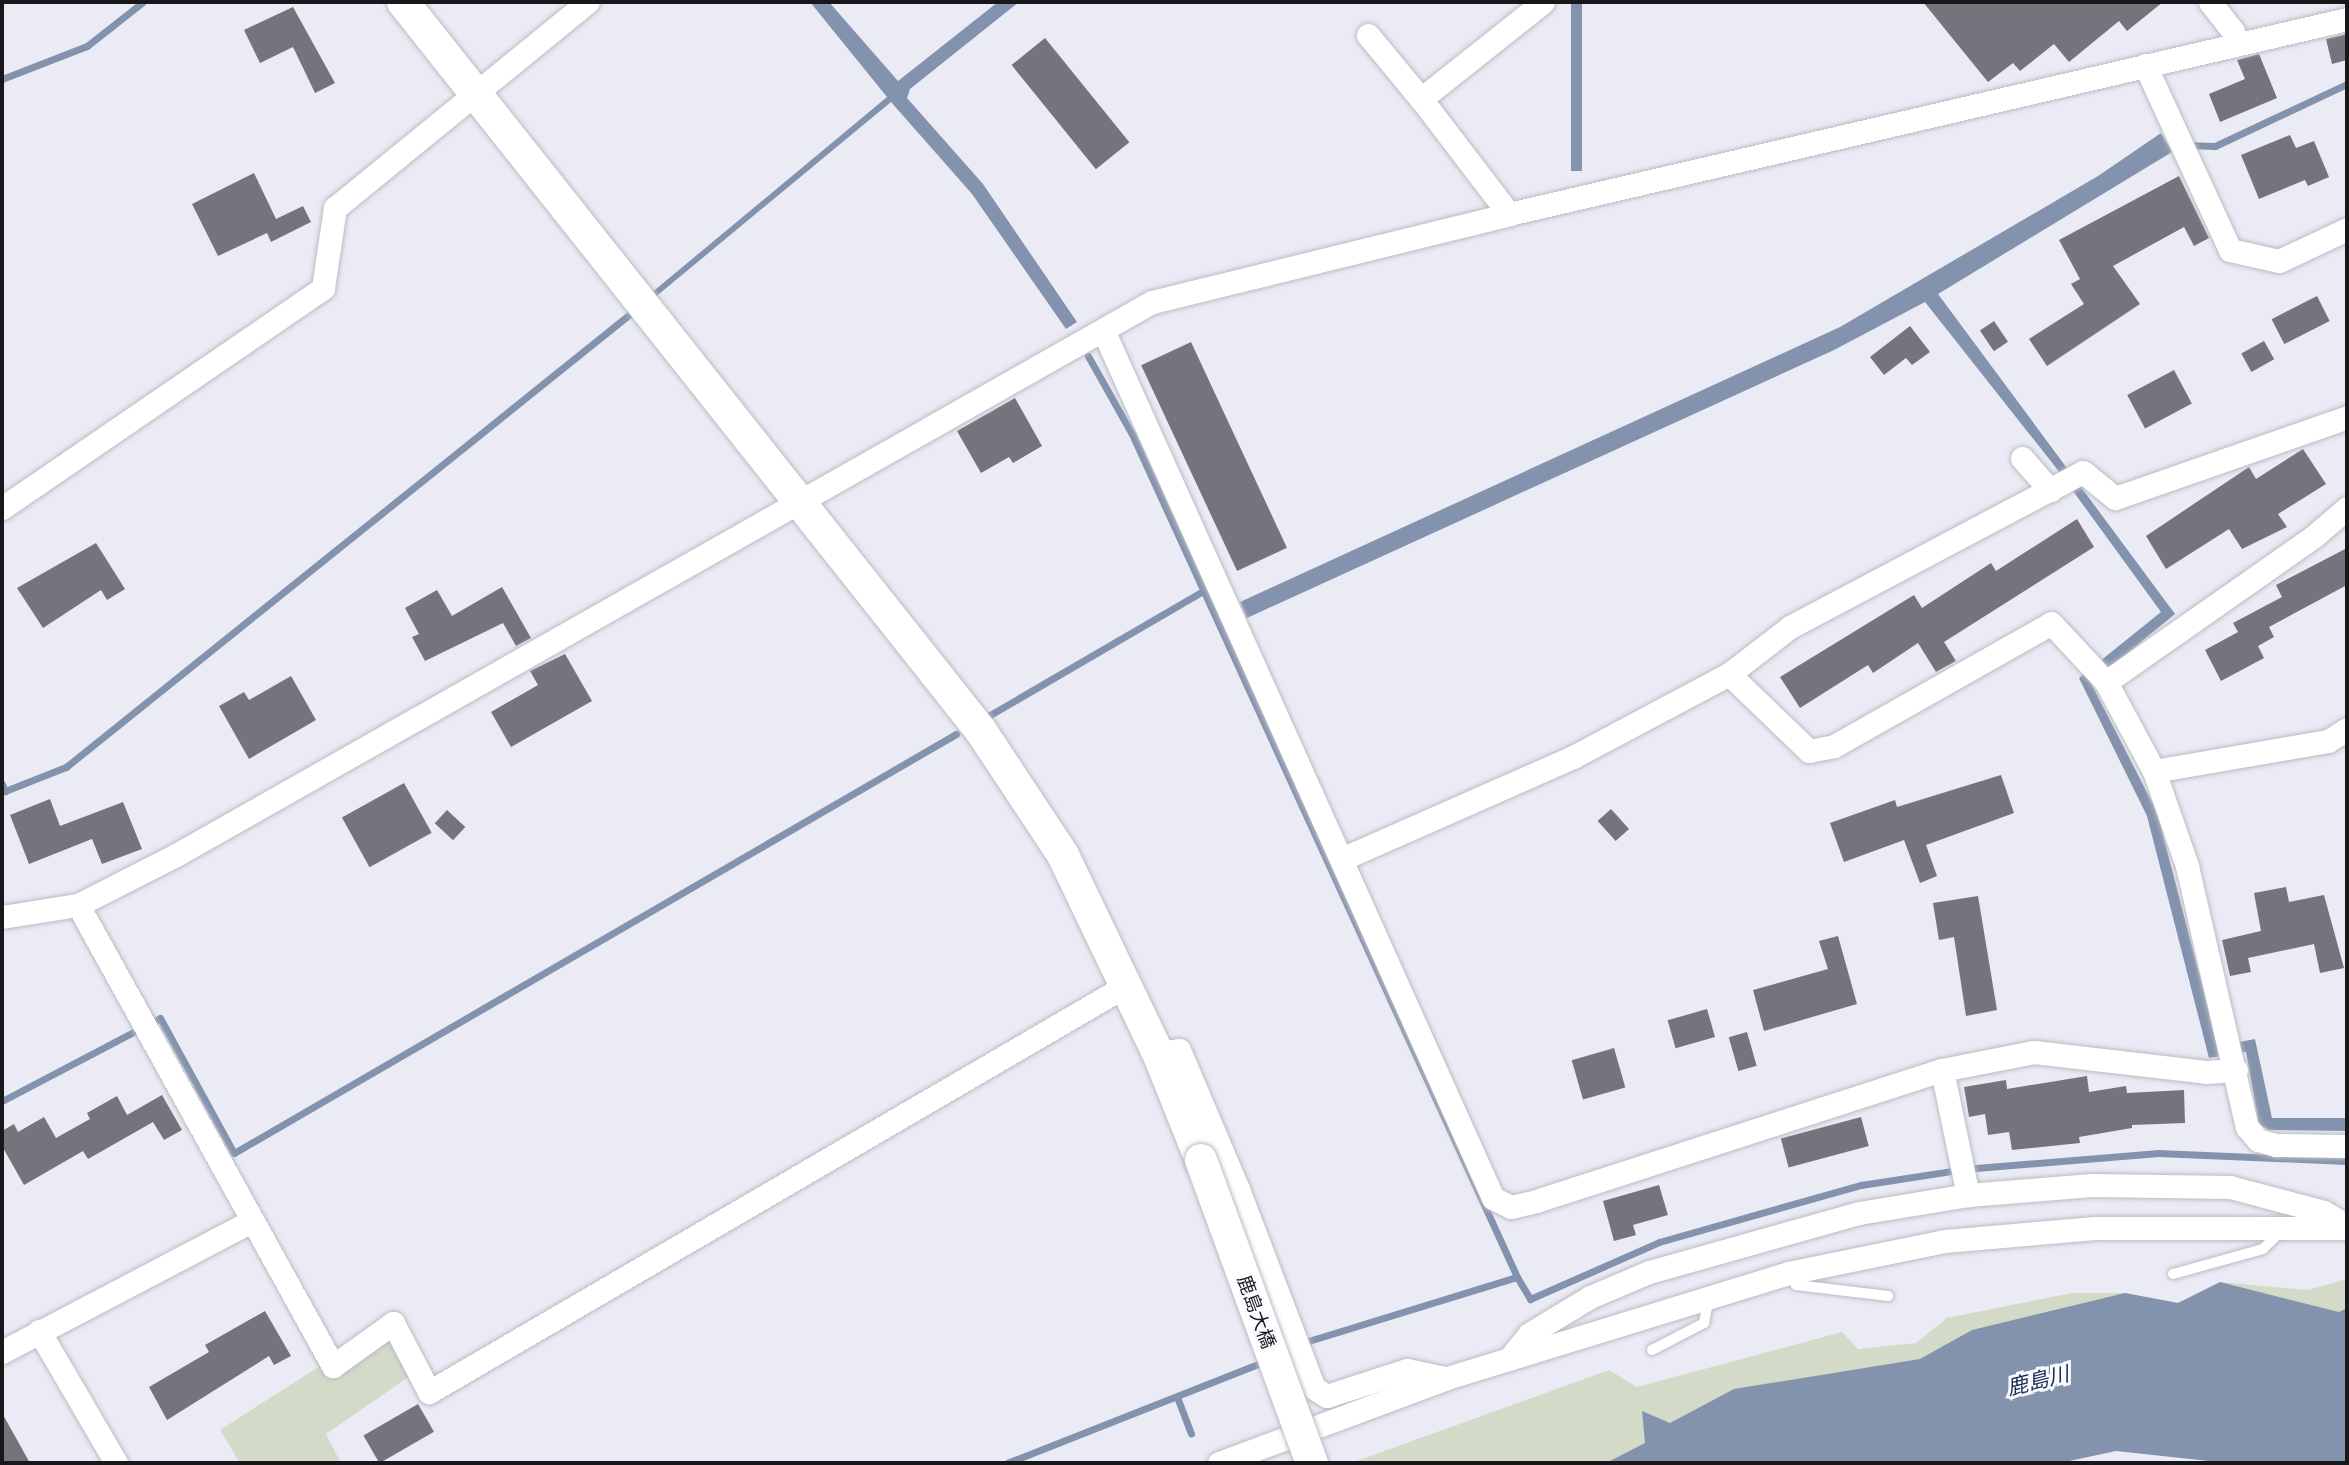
<!DOCTYPE html>
<html>
<head>
<meta charset="utf-8">
<style>
  body { margin:0 }
  #map { position:relative; width:2349px; height:1465px; overflow:hidden; background:#ebebf5; font-family:Arial,"Noto Sans JP",sans-serif }
  div>[style] { position:absolute }
  [style*='--x'] { left:calc(var(--x)*1px); top:calc(var(--y)*1px); width:calc(var(--w)*1px); rotate:calc(var(--a)*1deg) }
  .green>* { inset:0; background:#d3dbc8 }
  .water>* { inset:0; background:#8493ad; transform-origin:0 0 }
  .stream>* { height:7px; margin:-3.5px; padding:0 3.5px; transform-origin:3.5px; border-radius:3.5px; background:#8493ad }
  .building>* { inset:0; background:#74747c; transform-origin:0 0 }
  .roads { filter:drop-shadow(0 0 2px #bbbbc4) drop-shadow(0 0 2px #bbbbc4) }
  .lane>* { height:10px; margin:-5px; padding:0 5px; transform-origin:5px; border-radius:5px; background:#fff }
  .street>* { height:23px; margin:-11.5px; padding:0 11.5px; transform-origin:11.5px; border-radius:11.5px; background:#fff }
  .secondary>* { height:32px; margin:-16px; padding:0 16px; transform-origin:16px; border-radius:16px; background:#fff }
  .bridges { filter:drop-shadow(0 0 2px #bbbbc4) drop-shadow(0 0 2px #bbbbc4) }
  .secondary-bridge>* { height:32px; margin:-16px; padding:0 16px; transform-origin:16px; border-radius:16px; background:#fff }
  span { translate:-50% -50%; white-space:nowrap; text-align:center; line-height:1.15; -webkit-text-stroke:6px #f9f9ff; paint-order:stroke }
  .street-label { font-size:19px; color:#18181b }
  .water-label { font-size:21px; color:#192d52; font-style:italic }
  .frame { position:absolute; inset:0; border:4px solid #18181b; pointer-events:none }
</style>
</head>
<body>
<div id="map">
  <div class="green">
    <i style="clip-path:polygon(2347px 1279px,2347px 1343px,1675px 1463px,1351px 1463px,1609px 1370px,1637px 1387px,1842px 1332px,1858px 1349px,1916px 1343px,1947px 1318px,2072px 1293px,2125px 1293px,2178px 1303px,2220px 1282px,2308px 1290px)"></i>
    <i style="clip-path:polygon(398px 1316px,423px 1367px,326px 1434px,341px 1463px,240px 1463px,220px 1430px)"></i>
  </div>
  <div class="water">
    <i style="clip-path:polygon(810px 2px,829px 2px,898px 81px,998px 2px,1019px 2px,910px 89px,907px 98px,983px 184px,1077px 322px,1066px 329px,972px 194px,891px 102px,653px 299px,650px 294px,887px 97px)"></i>
    <i style="left:1571px;top:2px;width:11px;height:169px"></i>
    <i style="clip-path:polygon(2161px 133px,2172px 152px,1938px 294px,2175px 614px,2091px 683px,2157px 812px,2218px 1046px,2255px 1039px,2272px 1118px,2347px 1118px,2347px 1131px,2269px 1130px,2259px 1124px,2246px 1052px,2209px 1058px,2147px 816px,2079px 678px,2161px 612px,2057px 469px,1925px 302px,1834px 350px,1247px 618px,1240px 602px,1840px 327px,2098px 176px)"></i>
    <i style="clip-path:polygon(2220px 1282px,2339px 1312px,2347px 1308px,2347px 1463px,2227px 1463px,2116px 1451px,2060px 1463px,1606px 1463px,1645px 1443px,1642px 1411px,1670px 1423px,1734px 1389px,1920px 1359px,1972px 1330px,2125px 1293px,2178px 1303px)"></i>
  </div>
  <div class="stream">
    <i style="--x:2;--y:79;--w:91;--a:-21.2"></i>
    <i style="--x:87;--y:46;--w:71;--a:-38.2"></i>
    <i style="--x:2185;--y:145;--w:30;--a:2"></i>
    <i style="--x:2215;--y:146;--w:146;--a:-25.2"></i>
    <i style="--x:1088;--y:356;--w:90;--a:60.6"></i>
    <i style="--x:1132;--y:434;--w:927;--a:65.45"></i>
    <i style="--x:990;--y:715;--w:244;--a:-30.2"></i>
    <i style="--x:2;--y:784;--w:8;--a:67"></i>
    <i style="--x:5;--y:791;--w:66;--a:-21.5"></i>
    <i style="--x:66;--y:767;--w:725;--a:-38.78"></i>
    <i style="--x:2;--y:1101;--w:178;--a:-27.7"></i>
    <i style="--x:160;--y:1018;--w:154;--a:61.3"></i>
    <i style="--x:234;--y:1153;--w:835;--a:-30.13"></i>
    <i style="--x:1302;--y:1343;--w:225;--a:-17.1"></i>
    <i style="--x:1517;--y:1277;--w:26;--a:59"></i>
    <i style="--x:1530;--y:1299;--w:141;--a:-23.8"></i>
    <i style="--x:1659;--y:1242;--w:210;--a:-15.8"></i>
    <i style="--x:1861;--y:1185;--w:104;--a:-8.8"></i>
    <i style="--x:1964;--y:1169;--w:195;--a:-4.7"></i>
    <i style="--x:2158;--y:1153;--w:189;--a:2.4"></i>
    <i style="--x:1177;--y:1397;--w:39;--a:69"></i>
    <i style="--x:1007;--y:1463;--w:278;--a:-21.5"></i>
  </div>
  <div class="building">
    <i style="clip-path:polygon(1923px 2px,2163px 2px,2127px 31px,2119px 21px,2069px 62px,2054px 44px,2020px 71px,2013px 63px,1988px 82px)"></i>
    <i style="clip-path:polygon(293px 7px,335px 83px,315px 93px,293px 47px,260px 63px,244px 30px)"></i>
    <i style="clip-path:polygon(2347px 34px,2347px 60px,2332px 64px,2326px 39px)"></i>
    <i style="left:1045px;top:38px;width:134px;height:43px;rotate:51deg"></i>
    <i style="clip-path:polygon(2259px 54px,2277px 98px,2220px 122px,2209px 94px,2245px 79px,2237px 60px)"></i>
    <i style="clip-path:polygon(2290px 135px,2296px 148px,2314px 141px,2329px 177px,2308px 186px,2305px 180px,2259px 199px,2241px 155px)"></i>
    <i style="clip-path:polygon(254px 173px,276px 219px,303px 206px,311px 222px,271px 242px,267px 233px,218px 256px,192px 204px)"></i>
    <i style="clip-path:polygon(2179px 176px,2209px 238px,2194px 246px,2184px 227px,2113px 266px,2140px 304px,2047px 366px,2029px 339px,2084px 304px,2071px 284px,2080px 279px,2059px 240px)"></i>
    <i style="left:2317px;top:296px;width:28px;height:51px;rotate:63deg"></i>
    <i style="left:1994px;top:321px;width:25px;height:17px;rotate:56deg"></i>
    <i style="clip-path:polygon(1910px 326px,1930px 352px,1912px 365px,1906px 358px,1884px 375px,1870px 357px)"></i>
    <i style="left:2264px;top:341px;width:21px;height:26px;rotate:61deg"></i>
    <i style="left:1191px;top:342px;width:227px;height:55px;rotate:65deg"></i>
    <i style="left:2174px;top:370px;width:38px;height:53px;rotate:62deg"></i>
    <i style="clip-path:polygon(1015px 398px,1042px 446px,1013px 463px,1009px 457px,981px 473px,957px 431px)"></i>
    <i style="clip-path:polygon(2303px 449px,2326px 484px,2278px 514px,2287px 527px,2242px 549px,2229px 529px,2166px 569px,2146px 536px,2249px 467px,2256px 479px)"></i>
    <i style="clip-path:polygon(2077px 519px,2094px 547px,1944px 642px,1956px 661px,1936px 672px,1918px 643px,1873px 673px,1868px 665px,1800px 708px,1780px 677px,1914px 595px,1922px 608px,1991px 563px,1996px 571px)"></i>
    <i style="clip-path:polygon(96px 543px,125px 589px,107px 600px,101px 590px,43px 628px,17px 588px)"></i>
    <i style="clip-path:polygon(2347px 548px,2347px 585px,2269px 627px,2274px 637px,2258px 646px,2264px 658px,2221px 681px,2205px 650px,2238px 632px,2233px 623px,2282px 597px,2276px 585px)"></i>
    <i style="clip-path:polygon(502px 587px,531px 638px,516px 646px,503px 623px,425px 661px,412px 637px,419px 634px,405px 608px,437px 590px,452px 616px)"></i>
    <i style="clip-path:polygon(565px 654px,592px 701px,511px 747px,491px 712px,538px 685px,530px 671px)"></i>
    <i style="clip-path:polygon(291px 676px,316px 720px,249px 759px,219px 706px,244px 692px,249px 700px)"></i>
    <i style="clip-path:polygon(2001px 775px,2014px 813px,1926px 845px,1937px 876px,1920px 883px,1904px 840px,1844px 862px,1830px 823px,1895px 800px,1897px 807px)"></i>
    <i style="left:404px;top:783px;width:57px;height:71px;rotate:61deg"></i>
    <i style="clip-path:polygon(50px 799px,60px 826px,123px 802px,142px 849px,102px 864px,92px 839px,29px 864px,10px 815px)"></i>
    <i style="left:1611px;top:809px;width:27px;height:18px;rotate:48deg"></i>
    <i style="left:447px;top:810px;width:25px;height:18px;rotate:43deg"></i>
    <i style="clip-path:polygon(2286px 887px,2289px 902px,2324px 895px,2344px 968px,2320px 973px,2314px 944px,2248px 958px,2251px 972px,2230px 976px,2222px 940px,2261px 931px,2254px 893px)"></i>
    <i style="clip-path:polygon(1978px 896px,1997px 1010px,1966px 1016px,1954px 937px,1939px 940px,1933px 903px)"></i>
    <i style="clip-path:polygon(1838px 936px,1857px 1004px,1764px 1031px,1753px 990px,1828px 969px,1819px 941px)"></i>
    <i style="left:1707px;top:1009px;width:29px;height:41px;rotate:74deg"></i>
    <i style="left:1747px;top:1032px;width:35px;height:19px;rotate:74deg"></i>
    <i style="left:1614px;top:1048px;width:41px;height:44px;rotate:74deg"></i>
    <i style="clip-path:polygon(2087px 1076px,2089px 1092px,2126px 1086px,2127px 1093px,2184px 1090px,2185px 1123px,2132px 1125px,2132px 1128px,2079px 1137px,2080px 1143px,2012px 1150px,2009px 1132px,1988px 1135px,1985px 1114px,1969px 1117px,1964px 1087px,2006px 1080px,2007px 1089px)"></i>
    <i style="clip-path:polygon(162px 1095px,182px 1130px,164px 1140px,153px 1122px,88px 1159px,83px 1151px,24px 1185px,2px 1146px,2px 1131px,14px 1124px,18px 1132px,44px 1117px,56px 1138px,90px 1119px,87px 1113px,117px 1096px,127px 1115px)"></i>
    <i style="left:1861px;top:1117px;width:30px;height:83px;rotate:75deg"></i>
    <i style="clip-path:polygon(1659px 1185px,1668px 1215px,1633px 1225px,1636px 1235px,1614px 1241px,1603px 1201px)"></i>
    <i style="clip-path:polygon(265px 1311px,291px 1356px,274px 1365px,269px 1356px,167px 1420px,149px 1387px,209px 1352px,205px 1345px)"></i>
    <i style="left:418px;top:1404px;width:32px;height:63px;rotate:60deg"></i>
    <i style="clip-path:polygon(2px 1413px,30px 1463px,2px 1463px)"></i>
  </div>
  <div class="roads">
    <div class="lane">
      <i style="--x:1788;--y:1273;--w:14;--a:56"></i>
      <i style="--x:1796;--y:1285;--w:93;--a:6.8"></i>
      <i style="--x:2173;--y:1274;--w:93;--a:-15.5"></i>
      <i style="--x:2263;--y:1249;--w:27;--a:-45"></i>
      <i style="--x:1652;--y:1350;--w:59;--a:-27.4"></i>
      <i style="--x:1704;--y:1323;--w:26;--a:-79"></i>
    </div>
    <div class="street">
      <i style="--x:2210;--y:2;--w:37;--a:52"></i>
      <i style="--x:2233;--y:31;--w:13;--a:77"></i>
      <i style="--x:1368;--y:35;--w:83;--a:50.4"></i>
      <i style="--x:2145;--y:65;--w:204;--a:65.3"></i>
      <i style="--x:2230;--y:250;--w:50;--a:12.7"></i>
      <i style="--x:2279;--y:261;--w:75;--a:-25.2"></i>
      <i style="--x:1509;--y:214;--w:145;--a:-127.4"></i>
      <i style="--x:1421;--y:99;--w:156;--a:-38.5"></i>
      <i style="--x:1103;--y:330;--w:952;--a:65.81"></i>
      <i style="--x:1493;--y:1198;--w:20;--a:27"></i>
      <i style="--x:1511;--y:1207;--w:26;--a:-13"></i>
      <i style="--x:1536;--y:1201;--w:427;--a:-17.9"></i>
      <i style="--x:1942;--y:1070;--w:94;--a:-11.1"></i>
      <i style="--x:2034;--y:1052;--w:173;--a:6.6"></i>
      <i style="--x:2206;--y:1072;--w:30;--a:-4"></i>
      <i style="--x:2022;--y:458;--w:43;--a:48.8"></i>
      <i style="--x:2;--y:508;--w:389;--a:-34.4"></i>
      <i style="--x:323;--y:288;--w:81;--a:-81.5"></i>
      <i style="--x:335;--y:208;--w:326;--a:-39.2"></i>
      <i style="--x:1729;--y:674;--w:111;--a:43.9"></i>
      <i style="--x:1809;--y:751;--w:25;--a:-11"></i>
      <i style="--x:1834;--y:746;--w:249;--a:-29.5"></i>
      <i style="--x:2051;--y:623;--w:81;--a:47"></i>
      <i style="--x:2106;--y:682;--w:101;--a:61.7"></i>
      <i style="--x:2154;--y:771;--w:101;--a:70.8"></i>
      <i style="--x:2187;--y:866;--w:268;--a:77.1"></i>
      <i style="--x:2247;--y:1127;--w:17;--a:50"></i>
      <i style="--x:2258;--y:1140;--w:19;--a:16"></i>
      <i style="--x:2276;--y:1145;--w:71;--a:0.8"></i>
      <i style="--x:2106;--y:682;--w:253;--a:-35"></i>
      <i style="--x:2313;--y:537;--w:45;--a:-40.5"></i>
      <i style="--x:2154;--y:771;--w:177;--a:-9.8"></i>
      <i style="--x:2328;--y:741;--w:22;--a:-32"></i>
      <i style="--x:1344;--y:858;--w:250;--a:-23.8"></i>
      <i style="--x:1573;--y:757;--w:177;--a:-28"></i>
      <i style="--x:1729;--y:674;--w:77;--a:-37.6"></i>
      <i style="--x:1790;--y:627;--w:331;--a:-27.9"></i>
      <i style="--x:2083;--y:472;--w:41;--a:39.1"></i>
      <i style="--x:2115;--y:498;--w:246;--a:-19.2"></i>
      <i style="--x:78;--y:905;--w:527;--a:61.05"></i>
      <i style="--x:333;--y:1366;--w:74;--a:-35.6"></i>
      <i style="--x:393;--y:1323;--w:78;--a:62.4"></i>
      <i style="--x:429;--y:1392;--w:808;--a:-30.25"></i>
      <i style="--x:2;--y:917;--w:77;--a:-9"></i>
      <i style="--x:78;--y:905;--w:110;--a:-27"></i>
      <i style="--x:176;--y:855;--w:1122;--a:-29.54"></i>
      <i style="--x:1152;--y:302;--w:368;--a:-13.8"></i>
      <i style="--x:1509;--y:214;--w:860;--a:-13.1"></i>
      <i style="--x:1158;--y:1053;--w:21;--a:-8"></i>
      <i style="--x:1179;--y:1050;--w:151;--a:67"></i>
      <i style="--x:1238;--y:1189;--w:213;--a:69.1"></i>
      <i style="--x:1314;--y:1388;--w:15;--a:32"></i>
      <i style="--x:1327;--y:1396;--w:84;--a:-18"></i>
      <i style="--x:1407;--y:1370;--w:40;--a:12"></i>
      <i style="--x:1942;--y:1070;--w:128;--a:78.3"></i>
      <i style="--x:39;--y:1331;--w:153;--a:59.7"></i>
      <i style="--x:2;--y:1352;--w:281;--a:-27.7"></i>
      <i style="--x:1509;--y:1359;--w:32;--a:-51"></i>
      <i style="--x:1529;--y:1334;--w:71;--a:-31.2"></i>
      <i style="--x:1590;--y:1297;--w:64;--a:-23"></i>
      <i style="--x:1649;--y:1272;--w:218;--a:-15.7"></i>
      <i style="--x:1859;--y:1213;--w:110;--a:-9.4"></i>
      <i style="--x:1968;--y:1195;--w:124;--a:-4.6"></i>
      <i style="--x:2092;--y:1185;--w:138;--a:0.8"></i>
      <i style="--x:2230;--y:1187;--w:97;--a:14.9"></i>
      <i style="--x:2324;--y:1212;--w:27;--a:31"></i>
      <i style="--x:1219;--y:1463;--w:243;--a:-20.4"></i>
      <i style="--x:1447;--y:1378;--w:357;--a:-17.1"></i>
      <i style="--x:1788;--y:1273;--w:160;--a:-11.5"></i>
      <i style="--x:1945;--y:1241;--w:150;--a:-5"></i>
      <i style="--x:2094;--y:1228;--w:253;--a:0"></i>
    </div>
    <div class="secondary">
      <i style="--x:403;--y:2;--w:930;--a:51.59"></i>
      <i style="--x:981;--y:731;--w:149;--a:56.5"></i>
      <i style="--x:1063;--y:855;--w:220;--a:64.4"></i>
      <i style="--x:1158;--y:1053;--w:115;--a:68.1"></i>
    </div>
  </div>
  <div class="bridges">
    <div class="secondary-bridge">
      <i style="--x:1201;--y:1160;--w:323;--a:69.9"></i>
    </div>
  </div>
  <div class="street-label">
    <span style="left:1256px;top:1312px;rotate:70deg">鹿島大橋</span>
  </div>
  <div class="water-label">
    <span style="left:2038px;top:1381px;rotate:-14deg">鹿島川</span>
  </div>
  <div class="frame"></div>
</div>
</body>
</html>
